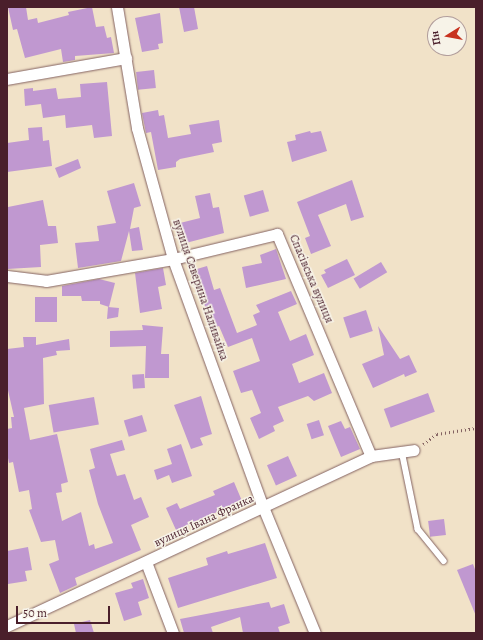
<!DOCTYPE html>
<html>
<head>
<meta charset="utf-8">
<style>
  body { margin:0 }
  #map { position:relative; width:483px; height:640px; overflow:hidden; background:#f1e2c8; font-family:Alegreya,serif }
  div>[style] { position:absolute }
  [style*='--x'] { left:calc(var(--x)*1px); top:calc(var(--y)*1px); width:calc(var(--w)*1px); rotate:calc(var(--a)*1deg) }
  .building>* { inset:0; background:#c098d0; transform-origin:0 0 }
  .path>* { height:2.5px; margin-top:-1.25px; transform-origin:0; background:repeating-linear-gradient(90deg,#846362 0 1px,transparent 0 4px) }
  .roads { filter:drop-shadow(0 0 1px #846362) drop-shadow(0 0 1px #846362) }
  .service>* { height:5.5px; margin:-2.75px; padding:0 2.75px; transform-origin:2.75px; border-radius:2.75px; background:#fff }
  .minor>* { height:11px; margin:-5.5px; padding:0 5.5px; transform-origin:5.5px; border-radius:5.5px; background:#fff }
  span { translate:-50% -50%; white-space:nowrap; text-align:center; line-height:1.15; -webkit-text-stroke:3px #f7f3e8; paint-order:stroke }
  .street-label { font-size:12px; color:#4a1f2b }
  .frame { position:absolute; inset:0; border:8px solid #4a1f2b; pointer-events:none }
  .north { position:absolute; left:427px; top:16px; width:40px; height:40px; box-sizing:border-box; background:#f7f3e8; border:1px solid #b29e9c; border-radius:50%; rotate:259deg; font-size:11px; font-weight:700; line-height:16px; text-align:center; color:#4a1f2b }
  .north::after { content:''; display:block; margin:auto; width:14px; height:18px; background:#c8321e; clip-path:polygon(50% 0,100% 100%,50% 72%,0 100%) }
  .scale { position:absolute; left:16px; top:606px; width:94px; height:18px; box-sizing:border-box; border:2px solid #4a1f2b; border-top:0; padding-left:5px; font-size:12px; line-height:14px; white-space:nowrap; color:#4a1f2b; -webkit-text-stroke:3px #f7f3e8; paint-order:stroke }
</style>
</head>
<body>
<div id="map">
  <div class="building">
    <i style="clip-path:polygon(8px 7px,26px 7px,28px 20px,37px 18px,38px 23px,69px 15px,68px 12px,92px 7px,96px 27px,104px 26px,107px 38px,111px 37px,114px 53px,75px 56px,75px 60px,63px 62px,61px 49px,25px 58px,17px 29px,13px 30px)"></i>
    <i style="clip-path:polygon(179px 7px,194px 7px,198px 29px,184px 32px)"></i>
    <i style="clip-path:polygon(160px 13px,163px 43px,158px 44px,159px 49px,142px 52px,135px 18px)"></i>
    <i style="left:154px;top:70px;width:18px;height:18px;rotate:84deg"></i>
    <i style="clip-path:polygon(107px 82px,112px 136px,94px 138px,92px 125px,66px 128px,65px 115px,43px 118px,41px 104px,25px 106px,24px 89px,33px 88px,33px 91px,56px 88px,58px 99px,81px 97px,80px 84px)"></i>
    <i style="clip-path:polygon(158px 110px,159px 116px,164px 115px,168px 138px,191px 134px,189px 125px,219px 120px,222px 142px,212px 144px,214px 152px,180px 159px,176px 162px,176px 167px,158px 170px,151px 132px,146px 133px,142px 113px)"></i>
    <i style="clip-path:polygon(42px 127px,43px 141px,49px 140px,52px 166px,7px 172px,7px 143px,29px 140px,28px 128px)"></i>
    <i style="clip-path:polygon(310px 131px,311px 133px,321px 131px,327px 151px,292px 162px,287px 142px,296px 140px,295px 135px)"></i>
    <i style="clip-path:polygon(78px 159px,81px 168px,59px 178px,55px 168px)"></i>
    <i style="clip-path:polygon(352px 180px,364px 217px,351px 221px,346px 204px,318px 215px,331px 246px,311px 254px,305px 238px,310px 236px,297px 202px)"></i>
    <i style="clip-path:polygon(134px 183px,141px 206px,134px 208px,130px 229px,139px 227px,143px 250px,132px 251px,129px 231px,121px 261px,78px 268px,75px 243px,99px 241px,97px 226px,116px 223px,107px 191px)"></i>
    <i style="left:263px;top:190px;width:22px;height:20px;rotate:74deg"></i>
    <i style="clip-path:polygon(210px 193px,213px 208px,219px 207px,224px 233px,182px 244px,176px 224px,200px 218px,195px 196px)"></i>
    <i style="clip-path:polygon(43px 200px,48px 226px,56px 226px,58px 243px,40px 245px,41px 267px,7px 269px,8px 207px)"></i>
    <i style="clip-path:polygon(276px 249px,286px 279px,246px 288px,242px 267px,262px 263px,260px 255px)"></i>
    <i style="clip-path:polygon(347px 259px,355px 275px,328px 288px,321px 275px,326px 273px,324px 270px)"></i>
    <i style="left:381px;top:262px;width:12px;height:32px;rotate:59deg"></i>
    <i style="clip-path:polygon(207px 266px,214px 290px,220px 288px,237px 333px,257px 325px,253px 315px,260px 312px,256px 305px,291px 291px,297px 304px,278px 312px,290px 341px,306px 334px,314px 355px,292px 364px,299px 383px,324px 373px,332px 393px,314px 401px,308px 396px,278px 407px,284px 421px,273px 426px,275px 431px,259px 439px,250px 418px,261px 413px,252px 390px,241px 393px,233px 371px,260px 361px,252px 338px,228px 347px,219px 326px,214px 328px,200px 294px,197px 295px,190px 271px)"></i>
    <i style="clip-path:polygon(163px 268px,166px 285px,158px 287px,162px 309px,140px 313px,135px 273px)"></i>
    <i style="clip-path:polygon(99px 279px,115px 283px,109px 307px,100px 304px,100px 301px,82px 301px,81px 296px,62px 296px,62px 286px)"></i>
    <i style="left:35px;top:297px;width:22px;height:25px"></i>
    <i style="clip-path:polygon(108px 307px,119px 308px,118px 317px,107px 319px)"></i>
    <i style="left:366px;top:310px;width:22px;height:24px;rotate:72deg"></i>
    <i style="clip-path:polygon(142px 325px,163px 327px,161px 354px,169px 354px,169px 378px,145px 378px,146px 346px,110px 347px,110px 331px,143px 330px)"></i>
    <i style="clip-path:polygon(378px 326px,400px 359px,409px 355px,417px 372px,405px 377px,404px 374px,373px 388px,362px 364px,384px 355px)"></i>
    <i style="clip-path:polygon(23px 337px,36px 337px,36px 345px,69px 339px,70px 350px,56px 351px,57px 355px,43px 358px,44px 404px,24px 408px,30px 440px,57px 434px,68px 482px,61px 484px,62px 492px,56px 493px,62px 521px,81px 512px,89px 546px,94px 544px,95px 549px,113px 543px,98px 504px,89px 470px,95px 468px,90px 449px,122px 440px,125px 450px,110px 454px,117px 476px,125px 474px,134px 500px,141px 497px,149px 517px,131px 525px,141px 550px,75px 578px,77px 585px,60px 593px,49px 564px,59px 560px,55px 540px,41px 542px,29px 510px,32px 509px,29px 490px,19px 492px,13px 462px,9px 463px,7px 453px,7px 429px,12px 428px,11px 417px,14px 417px,7px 386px,7px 349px,24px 347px)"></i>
    <i style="left:144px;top:374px;width:14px;height:12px;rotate:86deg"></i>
    <i style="left:428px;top:393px;width:20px;height:47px;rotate:70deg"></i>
    <i style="clip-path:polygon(201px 396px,212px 434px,200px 438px,203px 445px,191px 449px,174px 405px)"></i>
    <i style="left:94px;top:397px;width:28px;height:46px;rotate:80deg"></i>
    <i style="left:142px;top:415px;width:17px;height:19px;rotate:73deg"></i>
    <i style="left:319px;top:420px;width:16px;height:13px;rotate:72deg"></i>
    <i style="clip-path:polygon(341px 421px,345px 429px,350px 427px,360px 449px,341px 457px,328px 426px)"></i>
    <i style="clip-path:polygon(181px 444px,192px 476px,172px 483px,169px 475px,157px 480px,154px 470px,172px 464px,167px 449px)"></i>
    <i style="left:288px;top:456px;width:22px;height:23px;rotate:66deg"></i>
    <i style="clip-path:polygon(234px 482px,242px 501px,176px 530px,166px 508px,177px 503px,180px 509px,215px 495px,213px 491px)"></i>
    <i style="left:444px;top:519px;width:16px;height:16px;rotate:83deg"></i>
    <i style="clip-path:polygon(265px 543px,277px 578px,178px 608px,168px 578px,208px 565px,206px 558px,227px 551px,228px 554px)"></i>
    <i style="clip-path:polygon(28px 547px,32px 570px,25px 571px,27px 581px,8px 584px,7px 551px)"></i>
    <i style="clip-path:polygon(473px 564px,476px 572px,476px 616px,457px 570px)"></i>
    <i style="clip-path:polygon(143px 579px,149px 598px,138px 602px,142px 615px,124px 621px,115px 593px,133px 588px,131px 583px)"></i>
    <i style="clip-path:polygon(269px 602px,271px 608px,284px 604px,290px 623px,278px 627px,280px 633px,243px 633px,240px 617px,211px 627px,213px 633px,184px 633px,180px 619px)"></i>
    <i style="clip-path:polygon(90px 620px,94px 633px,76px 633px,74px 624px)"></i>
  </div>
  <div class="path">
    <i style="--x:423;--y:444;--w:17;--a:-36"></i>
    <i style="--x:437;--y:434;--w:39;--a:-9"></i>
  </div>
  <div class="roads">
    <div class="service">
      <i style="--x:402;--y:451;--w:80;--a:78.4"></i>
      <i style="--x:418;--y:529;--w:41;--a:50.9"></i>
    </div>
    <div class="minor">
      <i style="--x:117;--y:7;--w:123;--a:80.6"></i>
      <i style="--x:137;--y:128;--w:136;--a:74.6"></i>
      <i style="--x:173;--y:259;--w:264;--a:70.1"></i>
      <i style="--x:263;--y:507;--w:136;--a:67.6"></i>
      <i style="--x:7;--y:79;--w:121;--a:-10"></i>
      <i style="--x:7;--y:276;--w:39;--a:7"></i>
      <i style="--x:46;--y:281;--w:129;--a:-9.8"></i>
      <i style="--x:173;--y:259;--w:107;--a:-13.5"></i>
      <i style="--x:277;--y:234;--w:241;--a:67.1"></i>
      <i style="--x:146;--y:562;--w:76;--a:69.2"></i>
      <i style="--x:7;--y:626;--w:402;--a:-25"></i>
      <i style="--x:371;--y:456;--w:43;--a:-7.9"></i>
    </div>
  </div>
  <div class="street-label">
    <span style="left:311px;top:279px;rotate:67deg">Спасівська вулиця</span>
    <span style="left:200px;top:290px;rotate:71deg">вулиця Северина Наливайка</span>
    <span style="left:204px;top:521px;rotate:-25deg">вулиця Івана Франка</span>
  </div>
  <div class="frame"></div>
  <div class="north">Пн</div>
  <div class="scale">50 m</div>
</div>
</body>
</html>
